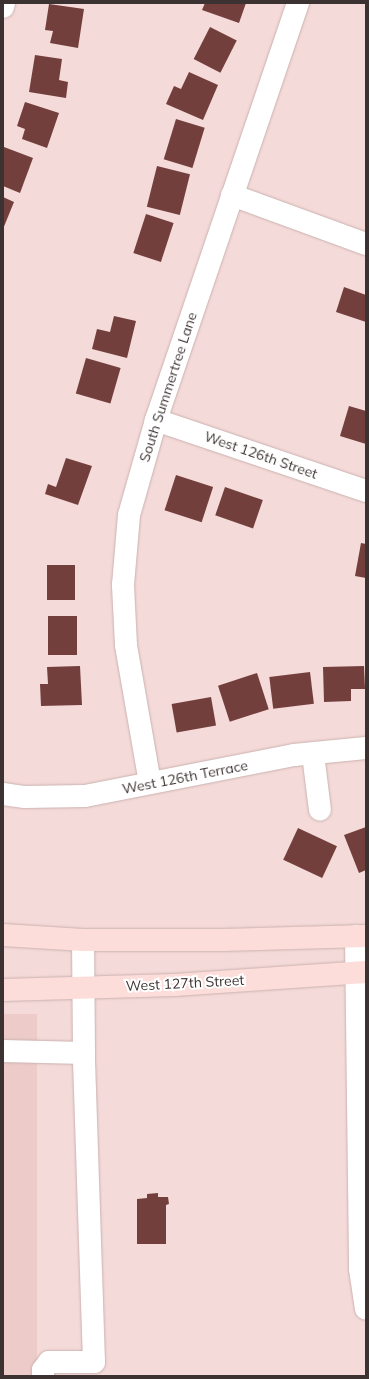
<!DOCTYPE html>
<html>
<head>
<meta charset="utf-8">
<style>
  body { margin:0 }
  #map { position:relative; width:369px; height:1379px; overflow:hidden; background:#f4dad8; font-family:Mulish,sans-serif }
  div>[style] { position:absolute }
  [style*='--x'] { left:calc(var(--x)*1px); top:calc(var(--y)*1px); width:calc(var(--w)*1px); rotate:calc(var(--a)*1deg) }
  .built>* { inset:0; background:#eccbc8; transform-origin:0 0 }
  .building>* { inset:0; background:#733f3d; transform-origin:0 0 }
  .roads { filter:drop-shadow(0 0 1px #cab2b0) drop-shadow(0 0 1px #cab2b0) }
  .minor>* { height:22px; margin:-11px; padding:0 11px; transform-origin:11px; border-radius:11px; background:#fff }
  .major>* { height:22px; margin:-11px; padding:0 11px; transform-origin:11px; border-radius:11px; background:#fdddda }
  span { translate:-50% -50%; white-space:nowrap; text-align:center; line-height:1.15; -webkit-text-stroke:4px #fff; paint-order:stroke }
  .street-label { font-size:14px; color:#3b3231 }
  .frame { position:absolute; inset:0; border:4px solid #3b3231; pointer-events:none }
</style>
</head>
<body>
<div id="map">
  <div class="built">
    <i style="left:37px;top:1014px;width:362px;height:34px;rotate:90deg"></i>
  </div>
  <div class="building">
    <i style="clip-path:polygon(205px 3px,246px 3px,239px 23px,202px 10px)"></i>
    <i style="clip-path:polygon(49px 4px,84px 9px,78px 48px,50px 43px,53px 31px,45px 30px)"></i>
    <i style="left:210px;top:27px;width:30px;height:36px;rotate:27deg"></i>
    <i style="clip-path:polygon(35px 55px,62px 59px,59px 80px,68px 82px,66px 98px,29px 92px)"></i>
    <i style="clip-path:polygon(189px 72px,218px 85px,203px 120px,166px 104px,174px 86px,181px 89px)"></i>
    <i style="clip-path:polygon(25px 102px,59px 113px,47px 148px,22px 139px,25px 129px,17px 126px)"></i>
    <i style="left:176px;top:119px;width:30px;height:42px;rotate:17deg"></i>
    <i style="clip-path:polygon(4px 147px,33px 158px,20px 193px,3px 186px)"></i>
    <i style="left:157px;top:166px;width:34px;height:42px;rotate:14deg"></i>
    <i style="clip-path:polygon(3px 197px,14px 202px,3px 229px)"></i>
    <i style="left:146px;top:214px;width:29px;height:41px;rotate:18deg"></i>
    <i style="clip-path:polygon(344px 287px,366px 295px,366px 322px,336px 312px)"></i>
    <i style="clip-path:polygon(114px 316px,136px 321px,127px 358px,92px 349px,97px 329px,110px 332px)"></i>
    <i style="left:86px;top:358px;width:36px;height:37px;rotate:16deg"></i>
    <i style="clip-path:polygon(349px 406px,366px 411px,366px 444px,340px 436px)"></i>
    <i style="clip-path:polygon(66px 458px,92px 466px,78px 505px,45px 494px,48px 484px,56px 487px)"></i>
    <i style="left:176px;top:475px;width:39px;height:37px;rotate:18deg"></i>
    <i style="left:225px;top:487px;width:40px;height:30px;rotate:19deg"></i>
    <i style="clip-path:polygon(361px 543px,366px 544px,366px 578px,355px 576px)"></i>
    <i style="left:47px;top:565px;width:28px;height:35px"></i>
    <i style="left:48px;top:616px;width:29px;height:39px"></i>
    <i style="clip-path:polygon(80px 666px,82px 705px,41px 706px,40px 684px,48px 684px,47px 667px)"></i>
    <i style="clip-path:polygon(364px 666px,365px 689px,351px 689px,351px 701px,324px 702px,323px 667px)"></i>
    <i style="left:310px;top:672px;width:32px;height:41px;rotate:83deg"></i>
    <i style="left:257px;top:673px;width:38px;height:41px;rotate:72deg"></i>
    <i style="left:211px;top:697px;width:29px;height:40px;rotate:80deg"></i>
    <i style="clip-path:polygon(366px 827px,366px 870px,359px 873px,344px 835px)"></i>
    <i style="left:298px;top:828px;width:43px;height:35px;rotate:25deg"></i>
    <i style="clip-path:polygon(158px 1193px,158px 1197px,168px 1197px,169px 1204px,166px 1205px,166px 1244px,137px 1244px,137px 1199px,147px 1198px,147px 1194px)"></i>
  </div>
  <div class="roads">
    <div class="minor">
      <i style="--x:3;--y:7;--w:4;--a:-76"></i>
      <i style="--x:232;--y:195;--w:143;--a:20.1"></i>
      <i style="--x:156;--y:420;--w:222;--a:18.7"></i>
      <i style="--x:313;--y:754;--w:56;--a:82.9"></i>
      <i style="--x:150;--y:783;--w:140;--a:-99.9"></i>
      <i style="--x:126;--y:645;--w:60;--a:-92.9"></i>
      <i style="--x:123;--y:585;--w:70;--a:-85.1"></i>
      <i style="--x:129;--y:515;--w:99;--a:-74.1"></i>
      <i style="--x:156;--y:420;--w:441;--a:-71.2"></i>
      <i style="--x:3;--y:794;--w:22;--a:8"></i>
      <i style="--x:25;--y:797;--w:60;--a:-1"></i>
      <i style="--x:85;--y:796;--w:213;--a:-11.1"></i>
      <i style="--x:294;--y:755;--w:72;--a:-5.6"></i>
      <i style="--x:356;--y:936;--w:333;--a:89.3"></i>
      <i style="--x:360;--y:1269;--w:40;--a:81.5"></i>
      <i style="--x:3;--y:1051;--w:81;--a:1.4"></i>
      <i style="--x:84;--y:1053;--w:113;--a:-90.5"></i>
      <i style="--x:43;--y:1376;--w:6;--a:-90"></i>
      <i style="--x:43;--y:1370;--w:10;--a:-53"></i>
      <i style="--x:49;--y:1362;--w:45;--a:0"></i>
      <i style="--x:94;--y:1362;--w:309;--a:-91.9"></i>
    </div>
    <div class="major">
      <i style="--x:3;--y:935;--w:80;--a:3.6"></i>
      <i style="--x:83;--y:940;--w:140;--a:0"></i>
      <i style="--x:223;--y:940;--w:143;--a:-1.6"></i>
      <i style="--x:3;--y:990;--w:172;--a:-1.7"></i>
      <i style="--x:175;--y:985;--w:191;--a:-3.9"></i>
    </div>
  </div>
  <div class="street-label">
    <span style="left:168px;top:387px;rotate:-72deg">South Summertree Lane</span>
    <span style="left:261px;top:455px;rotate:19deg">West 126th Street</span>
    <span style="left:185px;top:777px;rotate:-11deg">West 126th Terrace</span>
    <span style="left:185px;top:983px;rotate:-3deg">West 127th Street</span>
  </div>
  <div class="frame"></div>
</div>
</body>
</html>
